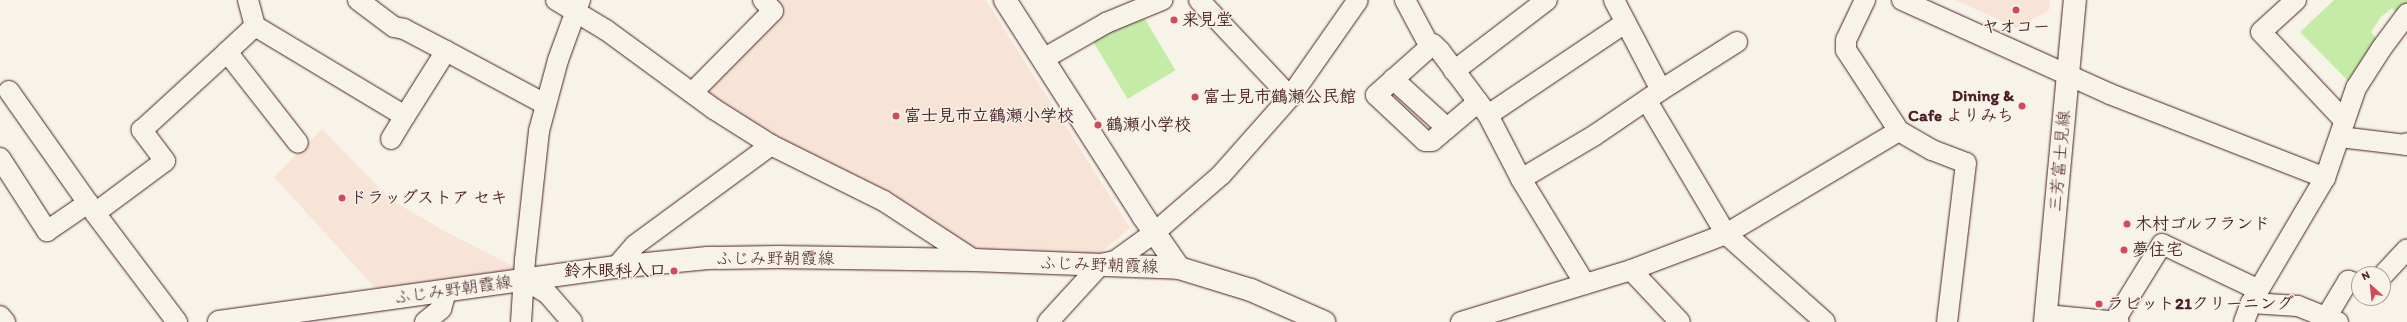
<!DOCTYPE html>
<html>
<head>
<meta charset="utf-8">
<style>
  body { margin:0 }
  #map { position:relative; width:2407px; height:322px; overflow:hidden; background:#f7f3e8; font-family:Itim,"Klee One",sans-serif }
  div>[style] { position:absolute }
  [style*='--x'] { left:calc(var(--x)*1px); top:calc(var(--y)*1px); width:calc(var(--w)*1px); rotate:calc(var(--a)*1deg) }
  .built>* { inset:0; background:#f7e4d6 }
  .green>* { inset:0; background:#c4eca7; transform-origin:0 0 }
  .roads { filter:drop-shadow(0 0 1px #4a1f2b) drop-shadow(0 0 1px #4a1f2b) }
  .minor>* { height:20px; margin:-10px; padding:0 10px; transform-origin:10px; border-radius:10px; background:#f7f3e8 }
  .tertiary>* { height:22px; margin:-11px; padding:0 11px; transform-origin:11px; border-radius:11px; background:#f7f3e8 }
  .secondary>* { height:22px; margin:-11px; padding:0 11px; transform-origin:11px; border-radius:11px; background:#f7f3e8 }
  .dots>* { width:11px; height:11px; translate:-50% -50%; box-sizing:border-box; border:2px solid #f7f3e8; border-radius:50% }
  span { translate:-50% -50%; white-space:nowrap; text-align:center; line-height:1.15; -webkit-text-stroke:3px #f7f3e8; paint-order:stroke }
  .poi-label { font-size:17px; color:#4a1f2b; font-weight:700 }
  .left { translate:0 -50%; text-align:left }
  .right { translate:-100% -50%; text-align:right }
  .street-label { font-size:17px; color:#4a1f2b }
  .north { position:absolute; left:2351px; top:266px; width:40px; height:40px; box-sizing:border-box; background:#f7f3e8; border:1px solid #b29e9c; border-radius:50%; rotate:333deg; font-size:11px; font-weight:700; line-height:16px; text-align:center; color:#4a1f2b }
  .north::after { content:''; display:block; margin:auto; width:14px; height:18px; background:#d1495b; clip-path:polygon(50% 0,100% 100%,50% 72%,0 100%) }
</style>
</head>
<body>
<div id="map">
  <div class="built">
    <i style="clip-path:polygon(771px 0,986px 0,1130px 228px,1099px 254px,971px 250px,699px 94px)"></i>
    <i style="clip-path:polygon(1956px 0,2050px 0,2049px 10px,2016px 28px)"></i>
    <i style="clip-path:polygon(322px 129px,390px 199px,446px 232px,515px 267px,508px 275px,376px 289px,274px 177px)"></i>
  </div>
  <div class="green">
    <i style="clip-path:polygon(2334px 0,2407px 0,2407px 4px,2396px 12px,2392px 8px,2381px 17px,2371px 32px,2380px 43px,2354px 87px,2300px 32px)"></i>
    <i style="left:1140px;top:11px;width:69px;height:56px;rotate:59deg"></i>
  </div>
  <div class="roads">
    <div class="minor">
      <i style="--x:248;--y:0;--w:27;--a:75"></i>
      <i style="--x:255;--y:26;--w:175;--a:31"></i>
      <i style="--x:405;--y:116;--w:77;--a:-57.8"></i>
      <i style="--x:446;--y:51;--w:112;--a:28.2"></i>
      <i style="--x:358;--y:0;--w:45;--a:36.9"></i>
      <i style="--x:394;--y:27;--w:10;--a:11"></i>
      <i style="--x:404;--y:29;--w:47;--a:27.6"></i>
      <i style="--x:556;--y:0;--w:58;--a:31"></i>
      <i style="--x:606;--y:30;--w:134;--a:36.2"></i>
      <i style="--x:714;--y:109;--w:67;--a:32.3"></i>
      <i style="--x:771;--y:145;--w:126;--a:26.4"></i>
      <i style="--x:884;--y:201;--w:108;--a:33.2"></i>
      <i style="--x:1199;--y:0;--w:133;--a:46.8"></i>
      <i style="--x:1405;--y:0;--w:51;--a:61.9"></i>
      <i style="--x:1865;--y:0;--w:44;--a:115.4"></i>
      <i style="--x:1846;--y:40;--w:10;--a:90"></i>
      <i style="--x:1846;--y:50;--w:97;--a:56.8"></i>
      <i style="--x:1899;--y:131;--w:38;--a:30"></i>
      <i style="--x:1932;--y:150;--w:36;--a:21"></i>
      <i style="--x:1966;--y:163;--w:160;--a:96.8"></i>
      <i style="--x:1902;--y:0;--w:228;--a:24.3"></i>
      <i style="--x:2110;--y:94;--w:231;--a:21.3"></i>
      <i style="--x:2296;--y:0;--w:47;--a:137.6"></i>
      <i style="--x:2261;--y:32;--w:122;--a:46.7"></i>
      <i style="--x:255;--y:26;--w:38;--a:137"></i>
      <i style="--x:227;--y:52;--w:115;--a:52"></i>
      <i style="--x:1043;--y:59;--w:73;--a:-29.7"></i>
      <i style="--x:1106;--y:23;--w:61;--a:-22.3"></i>
      <i style="--x:1454;--y:71;--w:117;--a:-37.4"></i>
      <i style="--x:1393;--y:79;--w:73;--a:42.2"></i>
      <i style="--x:1661;--y:90;--w:90;--a:-32.3"></i>
      <i style="--x:9;--y:91;--w:149;--a:54.8"></i>
      <i style="--x:692;--y:93;--w:115;--a:-45.4"></i>
      <i style="--x:773;--y:11;--w:15;--a:-132"></i>
      <i style="--x:1647;--y:101;--w:155;--a:59.3"></i>
      <i style="--x:1726;--y:234;--w:132;--a:41.6"></i>
      <i style="--x:1478;--y:102;--w:60;--a:139.7"></i>
      <i style="--x:1432;--y:141;--w:7;--a:180"></i>
      <i style="--x:1425;--y:141;--w:67;--a:-136.8"></i>
      <i style="--x:1376;--y:95;--w:76;--a:-41.8"></i>
      <i style="--x:1433;--y:44;--w:10;--a:45"></i>
      <i style="--x:1440;--y:51;--w:64;--a:53.3"></i>
      <i style="--x:1478;--y:102;--w:16;--a:52"></i>
      <i style="--x:1488;--y:115;--w:72;--a:62.7"></i>
      <i style="--x:1521;--y:179;--w:123;--a:58.6"></i>
      <i style="--x:1488;--y:115;--w:165;--a:-33.9"></i>
      <i style="--x:2340;--y:137;--w:66;--a:6.9"></i>
      <i style="--x:2406;--y:145;--w:2;--a:-63"></i>
      <i style="--x:391;--y:139;--w:27;--a:-59"></i>
      <i style="--x:0;--y:158;--w:87;--a:57.2"></i>
      <i style="--x:47;--y:231;--w:50;--a:-34.3"></i>
      <i style="--x:1521;--y:179;--w:86;--a:-30.7"></i>
      <i style="--x:1595;--y:135;--w:80;--a:-34.3"></i>
      <i style="--x:1661;--y:90;--w:102;--a:-117.6"></i>
      <i style="--x:616;--y:267;--w:29;--a:-49"></i>
      <i style="--x:635;--y:245;--w:169;--a:-36.3"></i>
      <i style="--x:1631;--y:270;--w:71;--a:46.7"></i>
      <i style="--x:2383;--y:275;--w:35;--a:-47"></i>
      <i style="--x:525;--y:280;--w:26;--a:31"></i>
      <i style="--x:547;--y:293;--w:38;--a:49"></i>
      <i style="--x:2251;--y:303;--w:47;--a:3.7"></i>
      <i style="--x:2298;--y:306;--w:43;--a:21.8"></i>
      <i style="--x:2046;--y:315;--w:73;--a:5.5"></i>
      <i style="--x:0;--y:316;--w:8;--a:50"></i>
      <i style="--x:2327;--y:316;--w:41;--a:-59"></i>
      <i style="--x:2348;--y:281;--w:11;--a:15"></i>
      <i style="--x:2115;--y:320;--w:89;--a:-58.3"></i>
      <i style="--x:2162;--y:244;--w:107;--a:25.4"></i>
      <i style="--x:177;--y:322;--w:136;--a:-127"></i>
      <i style="--x:95;--y:213;--w:87;--a:-36.6"></i>
      <i style="--x:165;--y:161;--w:39;--a:-127"></i>
      <i style="--x:142;--y:130;--w:115;--a:-42.5"></i>
      <i style="--x:425;--y:322;--w:21;--a:-39"></i>
      <i style="--x:441;--y:309;--w:19;--a:-74"></i>
      <i style="--x:521;--y:322;--w:62;--a:-86.3"></i>
      <i style="--x:525;--y:260;--w:130;--a:-83.8"></i>
      <i style="--x:539;--y:131;--w:73;--a:-75"></i>
      <i style="--x:558;--y:60;--w:64;--a:-69.9"></i>
      <i style="--x:1048;--y:322;--w:79;--a:-47.6"></i>
      <i style="--x:1101;--y:264;--w:14;--a:-12"></i>
      <i style="--x:1115;--y:261;--w:48;--a:-35.7"></i>
      <i style="--x:1154;--y:233;--w:89;--a:-40.9"></i>
      <i style="--x:1221;--y:175;--w:104;--a:-48.5"></i>
      <i style="--x:1290;--y:97;--w:118;--a:-55"></i>
      <i style="--x:1461;--y:322;--w:178;--a:-17"></i>
      <i style="--x:1631;--y:270;--w:102;--a:-20.8"></i>
      <i style="--x:1726;--y:234;--w:201;--a:-30.8"></i>
      <i style="--x:2244;--y:322;--w:20;--a:-70"></i>
      <i style="--x:2251;--y:303;--w:145;--a:-59.4"></i>
      <i style="--x:2325;--y:178;--w:95;--a:-71"></i>
      <i style="--x:2356;--y:88;--w:46;--a:-57.3"></i>
      <i style="--x:2381;--y:49;--w:44;--a:-53.4"></i>
    </div>
    <div class="tertiary">
      <i style="--x:1005;--y:0;--w:256;--a:57.4"></i>
      <i style="--x:1143;--y:216;--w:63;--a:55.3"></i>
    </div>
    <div class="secondary">
      <i style="--x:219;--y:322;--w:401;--a:-7.9"></i>
      <i style="--x:616;--y:267;--w:92;--a:-5.6"></i>
      <i style="--x:708;--y:258;--w:70;--a:-0.8"></i>
      <i style="--x:778;--y:257;--w:196;--a:0.9"></i>
      <i style="--x:974;--y:260;--w:205;--a:2.2"></i>
      <i style="--x:1179;--y:268;--w:75;--a:17"></i>
      <i style="--x:1251;--y:290;--w:80;--a:23.7"></i>
      <i style="--x:2045;--y:322;--w:323;--a:-84.7"></i>
    </div>
  </div>
  <div class="dots">
    <i style="left:2016px;top:10px;background:#d1495b"></i>
    <i style="left:1174px;top:20px;background:#d1495b"></i>
    <i style="left:1195px;top:97px;background:#d1495b"></i>
    <i style="left:2022px;top:106px;background:#d1495b"></i>
    <i style="left:896px;top:116px;background:#d1495b"></i>
    <i style="left:1098px;top:125px;background:#d1495b"></i>
    <i style="left:342px;top:198px;background:#d1495b"></i>
    <i style="left:2127px;top:224px;background:#d1495b"></i>
    <i style="left:2124px;top:250px;background:#d1495b"></i>
    <i style="left:674px;top:271px;background:#d1495b"></i>
    <i style="left:2099px;top:304px;background:#d1495b"></i>
  </div>
  <div class="poi-label">
    <span class="left" style="left:1182px;top:20px">来見堂</span>
    <span style="left:2016px;top:27px">ヤオコー</span>
    <span class="right" style="left:2014px;top:106px">Dining &amp;<br>Cafe よりみち</span>
    <span class="left" style="left:1203px;top:97px">富士見市鶴瀬公民館</span>
    <span class="left" style="left:904px;top:116px">富士見市立鶴瀬小学校</span>
    <span class="left" style="left:1106px;top:125px">鶴瀬小学校</span>
    <span class="left" style="left:350px;top:198px">ドラッグストア セキ</span>
    <span class="left" style="left:2135px;top:224px">木村ゴルフランド</span>
    <span class="left" style="left:2132px;top:250px">夢住宅</span>
    <span class="right" style="left:666px;top:271px">鈴木眼科入口</span>
    <span class="left" style="left:2107px;top:304px">ラビット21クリーニング</span>
  </div>
  <div class="street-label">
    <span style="left:2060px;top:161px;rotate:-85deg">三芳富士見線</span>
    <span style="left:775px;top:259px">ふじみ野朝霞線</span>
    <span style="left:1099px;top:265px;rotate:2deg">ふじみ野朝霞線</span>
    <span style="left:453px;top:290px;rotate:-8deg">ふじみ野朝霞線</span>
  </div>
  <div class="north">N</div>
</div>
</body>
</html>
